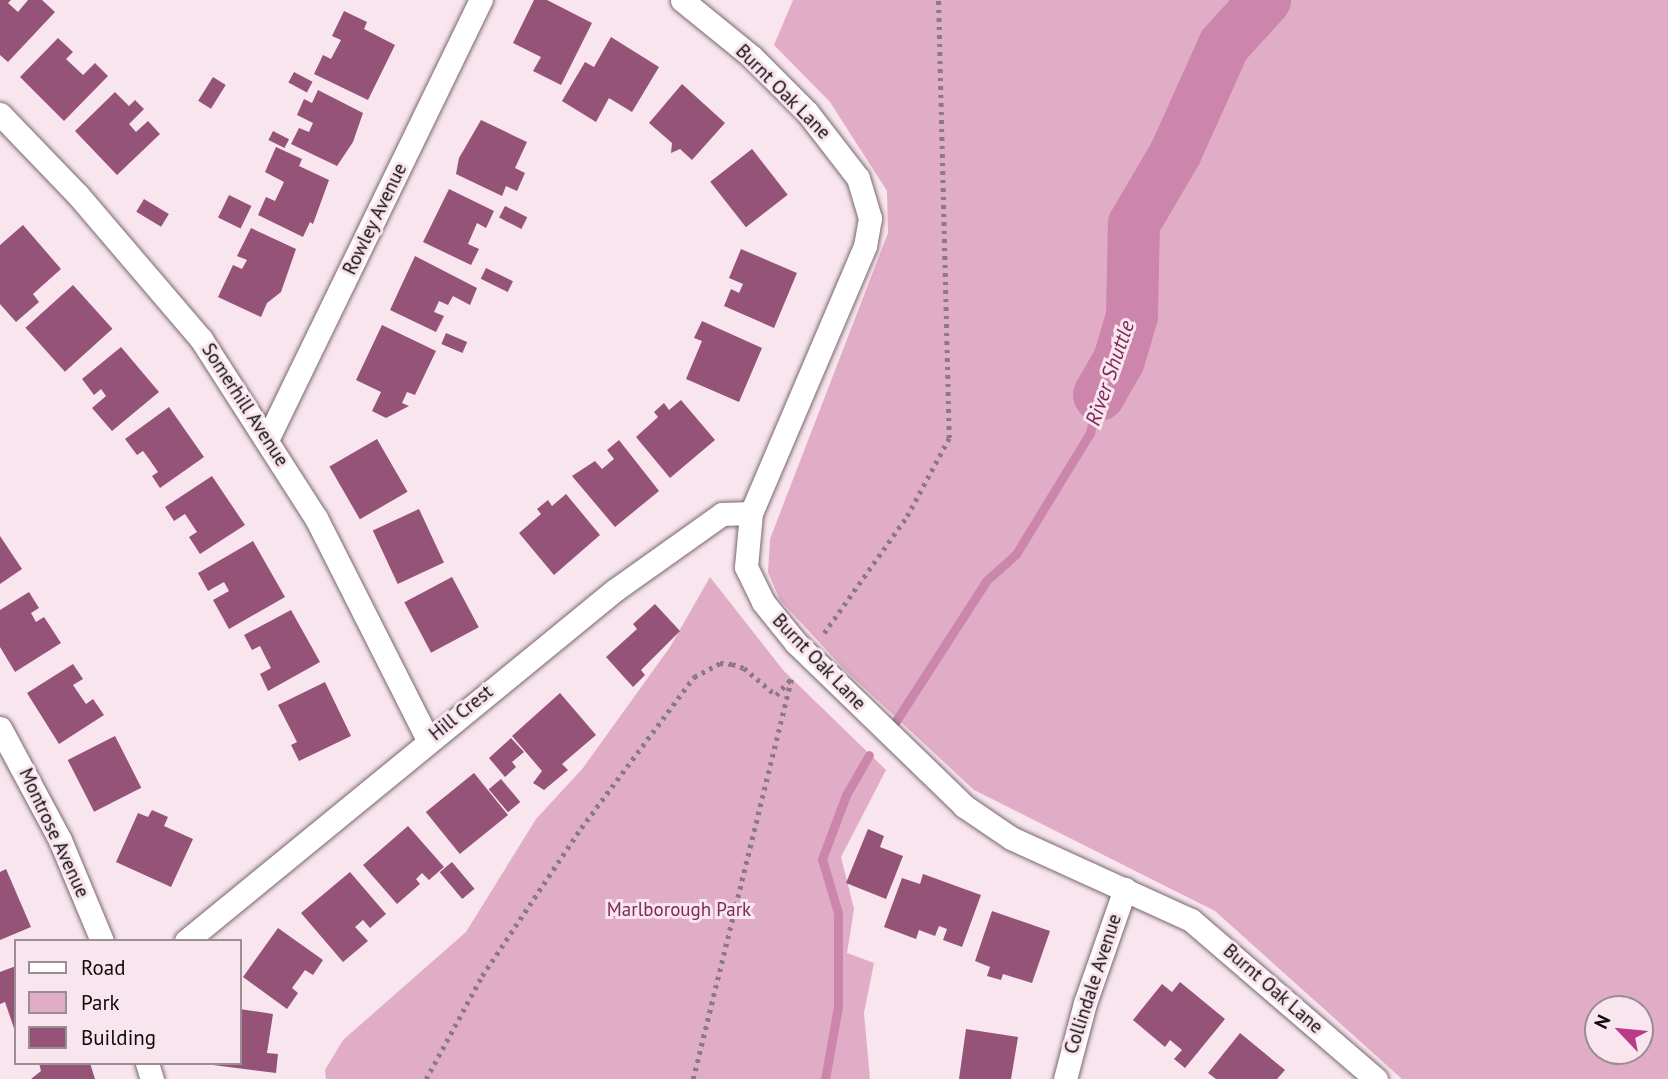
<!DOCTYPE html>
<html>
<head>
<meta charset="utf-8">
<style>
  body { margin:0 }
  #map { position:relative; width:1668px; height:1079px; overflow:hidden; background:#f8e5ee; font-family:"PT Sans",sans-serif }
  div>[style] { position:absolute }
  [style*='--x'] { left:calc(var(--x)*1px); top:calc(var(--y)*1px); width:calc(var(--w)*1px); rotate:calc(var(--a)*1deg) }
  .green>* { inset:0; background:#e0acc6 }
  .stream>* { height:9px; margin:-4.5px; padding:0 4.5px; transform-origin:4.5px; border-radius:4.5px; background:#cd86ab }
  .river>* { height:52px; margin:-26px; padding:0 26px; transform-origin:26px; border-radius:26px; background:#cd86ab }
  .building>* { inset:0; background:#955377; transform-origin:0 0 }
  .path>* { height:4.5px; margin-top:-2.25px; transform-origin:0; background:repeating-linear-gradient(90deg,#887b82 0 3.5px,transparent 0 8.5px) }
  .roads { filter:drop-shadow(0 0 2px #796870) drop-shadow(0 0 2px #796870) }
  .street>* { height:23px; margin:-11.5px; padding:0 11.5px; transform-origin:11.5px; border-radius:11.5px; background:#fff }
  span { translate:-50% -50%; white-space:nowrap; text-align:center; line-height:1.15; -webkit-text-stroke:6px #f8e5ee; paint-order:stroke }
  .street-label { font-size:19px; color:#100a0d }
  .park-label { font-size:19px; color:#7d295b }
  .water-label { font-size:21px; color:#7b285a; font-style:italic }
  .legend { position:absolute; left:14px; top:939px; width:228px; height:126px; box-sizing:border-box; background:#f8e5ee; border:2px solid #9b8d94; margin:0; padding:9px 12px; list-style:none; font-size:21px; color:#100a0d }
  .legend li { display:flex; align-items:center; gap:14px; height:35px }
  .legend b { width:35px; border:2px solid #9b8d94 }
  .north { position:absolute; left:1584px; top:995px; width:70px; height:70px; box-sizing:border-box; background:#f8e5ee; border:2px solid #9b8d94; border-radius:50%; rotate:296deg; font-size:19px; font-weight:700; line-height:28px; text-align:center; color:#100a0d }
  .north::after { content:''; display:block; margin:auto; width:24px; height:32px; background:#b93a87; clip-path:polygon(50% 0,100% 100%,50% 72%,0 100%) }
</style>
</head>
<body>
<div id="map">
  <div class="green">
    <i style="clip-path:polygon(evenodd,793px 0,1668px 0,1668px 1079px,1402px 1079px,1215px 911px,974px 790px,845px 670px,780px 600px,768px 572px,770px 539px,888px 233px,887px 191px,830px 102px,774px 45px,793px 0,1640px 1009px,1640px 1051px,1598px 1051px,1598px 1009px,1640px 1009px)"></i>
    <i style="clip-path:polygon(710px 577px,783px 670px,886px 770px,841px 857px,854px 909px,847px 953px,874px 963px,864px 1013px,870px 1079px,326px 1079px,325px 1070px,343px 1040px,466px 932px,536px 819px,583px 768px,670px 647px)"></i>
  </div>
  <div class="stream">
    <i style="--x:894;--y:724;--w:170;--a:-57.2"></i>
    <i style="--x:986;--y:581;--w:40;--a:-42"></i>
    <i style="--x:1016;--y:554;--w:142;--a:-58.6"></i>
    <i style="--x:1090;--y:433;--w:39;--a:-77"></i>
    <i style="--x:825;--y:1079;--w:73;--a:-79.8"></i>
    <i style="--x:838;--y:1007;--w:94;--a:-90"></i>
    <i style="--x:838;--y:913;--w:56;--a:-106.5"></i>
    <i style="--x:822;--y:859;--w:68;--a:-69.4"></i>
    <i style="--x:846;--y:795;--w:46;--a:-60.1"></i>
  </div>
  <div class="river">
    <i style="--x:1099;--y:395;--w:40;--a:-60.3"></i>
    <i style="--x:1119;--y:360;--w:46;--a:-73.5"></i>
    <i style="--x:1132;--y:316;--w:92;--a:-88.8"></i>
    <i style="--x:1134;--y:224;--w:83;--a:-59.7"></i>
    <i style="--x:1176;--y:152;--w:117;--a:-65.8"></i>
    <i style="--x:1224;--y:45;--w:61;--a:-47.7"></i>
  </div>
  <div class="building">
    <i style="clip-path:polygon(0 0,11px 0,8px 3px,18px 12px,28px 0,42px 0,55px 12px,8px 62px,0 55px)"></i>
    <i style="clip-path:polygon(534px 0,547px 0,592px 23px,561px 85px,533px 71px,541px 57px,513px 43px)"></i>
    <i style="clip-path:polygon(344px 11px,367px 22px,364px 29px,395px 45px,368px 100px,314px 74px,323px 55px,331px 59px,341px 40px,332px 36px)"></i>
    <i style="clip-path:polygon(611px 37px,659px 67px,632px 112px,609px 98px,596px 122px,562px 101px,585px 62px,594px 67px)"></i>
    <i style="clip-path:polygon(58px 38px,73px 52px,66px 59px,83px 75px,95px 63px,108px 76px,64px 121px,20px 77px)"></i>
    <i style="left:294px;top:72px;width:21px;height:12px;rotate:28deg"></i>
    <i style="left:213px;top:77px;width:15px;height:28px;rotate:32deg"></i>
    <i style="clip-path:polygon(682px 84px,725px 123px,692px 160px,680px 149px,671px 153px,672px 143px,649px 123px)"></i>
    <i style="clip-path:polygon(318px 90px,363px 113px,353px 142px,337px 166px,291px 144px,299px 128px,309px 132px,313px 123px,297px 115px,304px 99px,312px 103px)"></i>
    <i style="clip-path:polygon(115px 92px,129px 106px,135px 100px,144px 109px,129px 124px,136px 132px,148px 121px,160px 134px,117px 175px,75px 131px)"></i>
    <i style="clip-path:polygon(481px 120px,527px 142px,515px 168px,525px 173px,517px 191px,506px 186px,502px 196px,456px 174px,459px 158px)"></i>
    <i style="left:273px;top:131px;width:18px;height:10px;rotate:27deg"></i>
    <i style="clip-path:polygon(276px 147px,302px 159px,299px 166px,329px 180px,313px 224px,310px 222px,303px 237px,258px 215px,266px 197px,275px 201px,284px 182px,265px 172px)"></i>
    <i style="left:752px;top:149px;width:58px;height:53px;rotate:52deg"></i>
    <i style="clip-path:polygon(449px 189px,494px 211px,486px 228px,477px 223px,468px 244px,479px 249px,471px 265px,423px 242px)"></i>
    <i style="left:229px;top:195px;width:25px;height:25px;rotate:26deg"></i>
    <i style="left:144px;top:199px;width:29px;height:15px;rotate:31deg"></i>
    <i style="left:505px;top:206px;width:25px;height:13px;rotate:27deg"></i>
    <i style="clip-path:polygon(23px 225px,61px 269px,33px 294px,39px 302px,16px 322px,0 304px,0 245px)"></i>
    <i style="clip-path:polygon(251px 228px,296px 249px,281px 292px,267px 303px,261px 317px,218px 297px,233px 265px,242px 269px,247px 260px,237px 256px)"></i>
    <i style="clip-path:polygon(741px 249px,797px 273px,774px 328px,724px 306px,731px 289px,739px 293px,743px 284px,729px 278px)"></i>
    <i style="clip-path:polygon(415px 256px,477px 288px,470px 305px,453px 296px,448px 305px,439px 301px,434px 312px,444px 316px,436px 332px,390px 310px)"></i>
    <i style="left:486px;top:268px;width:30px;height:12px;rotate:26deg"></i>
    <i style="left:73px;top:285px;width:59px;height:64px;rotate:48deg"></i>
    <i style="clip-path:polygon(702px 321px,762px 348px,739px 402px,686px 379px,702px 341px,694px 338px)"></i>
    <i style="clip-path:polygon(382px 325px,436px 351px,415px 395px,407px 392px,402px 403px,409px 406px,386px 418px,372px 411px,381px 392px,356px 380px)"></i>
    <i style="left:446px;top:333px;width:23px;height:12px;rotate:23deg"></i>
    <i style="clip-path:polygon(121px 347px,159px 392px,112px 431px,92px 408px,106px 396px,101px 389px,94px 395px,82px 379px)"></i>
    <i style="clip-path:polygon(681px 400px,715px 440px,670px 478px,636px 437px,658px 417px,654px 412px,664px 403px,669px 410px)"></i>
    <i style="clip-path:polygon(169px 407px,204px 457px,160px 488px,152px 476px,158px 472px,149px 459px,143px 451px,137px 455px,125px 439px)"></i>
    <i style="left:377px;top:439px;width:61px;height:55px;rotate:60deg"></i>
    <i style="clip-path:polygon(619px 440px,659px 491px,615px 527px,572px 476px,595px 461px,602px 469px,614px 459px,607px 450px)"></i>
    <i style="clip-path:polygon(212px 476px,245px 525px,200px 554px,189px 537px,197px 532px,185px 514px,174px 521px,165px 507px)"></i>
    <i style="clip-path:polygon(566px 494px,600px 535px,554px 575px,519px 533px,541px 514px,537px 509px,548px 500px,552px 506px)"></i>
    <i style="left:419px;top:509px;width:59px;height:51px;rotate:65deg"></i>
    <i style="clip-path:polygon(0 536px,22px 569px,0 584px)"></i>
    <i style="clip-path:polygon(253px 541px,285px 597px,229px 629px,213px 600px,229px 591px,224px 582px,208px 591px,198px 573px)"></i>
    <i style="left:452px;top:577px;width:57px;height:54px;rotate:62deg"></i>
    <i style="clip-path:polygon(29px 592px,39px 608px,31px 613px,36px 622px,44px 617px,61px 643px,15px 672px,0 647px,0 610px)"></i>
    <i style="clip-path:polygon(655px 604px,680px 631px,641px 670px,645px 675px,633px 687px,606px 657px,637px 629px,633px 624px)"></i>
    <i style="clip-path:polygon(291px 610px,320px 662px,268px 691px,260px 674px,271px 668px,260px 646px,252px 650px,244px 635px)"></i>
    <i style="clip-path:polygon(73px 664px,83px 679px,73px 685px,86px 704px,93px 699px,104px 715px,59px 744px,27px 693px)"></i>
    <i style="clip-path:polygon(325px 682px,351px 736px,299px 761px,291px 745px,297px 742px,278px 705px)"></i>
    <i style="clip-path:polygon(560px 693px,596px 735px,562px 764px,568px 770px,544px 790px,533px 783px,542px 771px,512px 736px)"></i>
    <i style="left:115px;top:736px;width:58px;height:53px;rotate:63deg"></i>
    <i style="clip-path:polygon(511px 738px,524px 752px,512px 762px,516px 767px,505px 777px,489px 758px)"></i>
    <i style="left:474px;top:773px;width:54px;height:62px;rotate:51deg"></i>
    <i style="left:501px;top:779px;width:30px;height:16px;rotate:50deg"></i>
    <i style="clip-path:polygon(152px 810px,168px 817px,164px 826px,193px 839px,171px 887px,116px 862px,138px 813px,148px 817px)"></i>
    <i style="clip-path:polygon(408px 826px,444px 867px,429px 880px,422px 873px,416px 879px,420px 884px,397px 904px,363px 865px)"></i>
    <i style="clip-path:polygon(868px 829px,884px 836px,880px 847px,903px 856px,886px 899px,846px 883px)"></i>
    <i style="left:452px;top:862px;width:35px;height:16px;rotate:50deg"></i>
    <i style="clip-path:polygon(6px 869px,31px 927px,0 940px,0 872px)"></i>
    <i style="clip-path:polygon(350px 872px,386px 914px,370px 928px,363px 920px,355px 927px,368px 941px,343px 962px,301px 913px)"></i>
    <i style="clip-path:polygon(923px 874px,981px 895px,962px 947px,943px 940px,947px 929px,939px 926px,935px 936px,919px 930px,916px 939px,884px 927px,902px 878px,920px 884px)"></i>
    <i style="clip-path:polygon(992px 911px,1050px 931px,1032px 983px,1003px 974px,1001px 980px,987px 976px,990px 967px,975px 961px)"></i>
    <i style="clip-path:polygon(278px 928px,323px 960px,313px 975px,305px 970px,292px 988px,298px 993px,287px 1009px,243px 977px)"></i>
    <i style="clip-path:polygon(16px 966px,16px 1031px,15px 1031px,5px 1002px,0 1004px,0 972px)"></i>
    <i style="clip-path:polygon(1180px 982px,1225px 1019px,1185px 1068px,1174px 1059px,1182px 1050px,1170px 1040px,1165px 1047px,1133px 1020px,1162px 984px,1172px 992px)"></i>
    <i style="clip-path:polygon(240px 1009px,273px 1014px,267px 1053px,278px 1054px,276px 1073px,213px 1065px,240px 1063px)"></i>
    <i style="clip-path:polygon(966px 1029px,1018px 1037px,1011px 1079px,959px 1079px)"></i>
    <i style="clip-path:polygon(1240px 1033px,1285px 1070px,1277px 1079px,1216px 1079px,1208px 1073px)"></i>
    <i style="clip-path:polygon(39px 1063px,90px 1063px,95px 1079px,31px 1079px,41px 1071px)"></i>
  </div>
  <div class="path">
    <i style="--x:824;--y:633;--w:143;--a:-54.6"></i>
    <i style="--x:907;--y:516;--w:89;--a:-61.7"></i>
    <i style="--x:949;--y:438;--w:438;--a:-91.4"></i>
    <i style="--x:426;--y:1079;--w:117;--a:-61.5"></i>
    <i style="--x:482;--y:976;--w:178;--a:-56.2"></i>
    <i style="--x:581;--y:828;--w:189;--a:-53.2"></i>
    <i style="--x:694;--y:677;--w:30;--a:-28"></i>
    <i style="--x:720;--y:663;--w:12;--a:5"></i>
    <i style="--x:732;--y:664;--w:13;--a:18"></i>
    <i style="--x:744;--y:668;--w:42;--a:40.2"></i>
    <i style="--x:776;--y:695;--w:22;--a:-47"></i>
    <i style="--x:693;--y:1079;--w:412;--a:-76.2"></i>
  </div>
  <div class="roads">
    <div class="street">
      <i style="--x:682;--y:0;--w:89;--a:39.1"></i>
      <i style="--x:751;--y:56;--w:79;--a:45"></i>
      <i style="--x:807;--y:112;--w:83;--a:52.3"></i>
      <i style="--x:858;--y:178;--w:42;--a:73.3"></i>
      <i style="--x:870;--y:218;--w:28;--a:100"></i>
      <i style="--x:865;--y:246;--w:290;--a:113.1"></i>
      <i style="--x:751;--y:513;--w:54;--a:95.3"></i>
      <i style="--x:746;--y:567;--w:39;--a:64"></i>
      <i style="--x:763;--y:602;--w:53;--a:51.2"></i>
      <i style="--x:796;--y:643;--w:234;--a:44.1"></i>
      <i style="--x:964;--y:806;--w:57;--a:34.2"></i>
      <i style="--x:1011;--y:838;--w:198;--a:24.5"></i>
      <i style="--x:1191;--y:920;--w:244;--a:40.7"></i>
      <i style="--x:0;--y:114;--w:112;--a:46.1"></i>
      <i style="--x:78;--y:195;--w:189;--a:49.5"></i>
      <i style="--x:201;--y:339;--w:213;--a:57.3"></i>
      <i style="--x:316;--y:518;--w:249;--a:63.2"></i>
      <i style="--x:268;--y:438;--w:487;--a:-64.1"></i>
      <i style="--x:0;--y:728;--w:127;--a:61.8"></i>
      <i style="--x:60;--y:840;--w:109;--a:67.4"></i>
      <i style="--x:186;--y:941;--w:554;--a:-39.29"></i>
      <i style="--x:615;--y:590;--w:131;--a:-35.4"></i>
      <i style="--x:722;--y:514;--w:29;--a:-2"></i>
      <i style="--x:147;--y:1063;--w:17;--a:73"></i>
      <i style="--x:1065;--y:1079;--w:79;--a:-75.3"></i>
      <i style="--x:1085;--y:1003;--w:121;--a:-70.7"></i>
    </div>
  </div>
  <div class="street-label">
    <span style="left:783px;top:92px;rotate:45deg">Burnt Oak Lane</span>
    <span style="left:375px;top:219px;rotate:-64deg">Rowley Avenue</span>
    <span style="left:245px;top:405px;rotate:57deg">Somerhill Avenue</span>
    <span style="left:819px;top:662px;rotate:46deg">Burnt Oak Lane</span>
    <span style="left:461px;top:713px;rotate:-39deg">Hill Crest</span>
    <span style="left:54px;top:833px;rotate:65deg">Montrose Avenue</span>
    <span style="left:1093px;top:984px;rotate:-72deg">Collindale Avenue</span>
    <span style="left:1273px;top:989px;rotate:41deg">Burnt Oak Lane</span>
  </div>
  <div class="park-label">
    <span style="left:679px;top:910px">Marlborough Park</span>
  </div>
  <div class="water-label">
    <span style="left:1110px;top:373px;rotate:-71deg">River Shuttle</span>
  </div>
  <ul class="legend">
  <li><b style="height:9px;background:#fff"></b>Road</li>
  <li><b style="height:19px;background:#e0acc6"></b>Park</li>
  <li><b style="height:19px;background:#955377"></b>Building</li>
  </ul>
  <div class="north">N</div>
</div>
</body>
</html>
